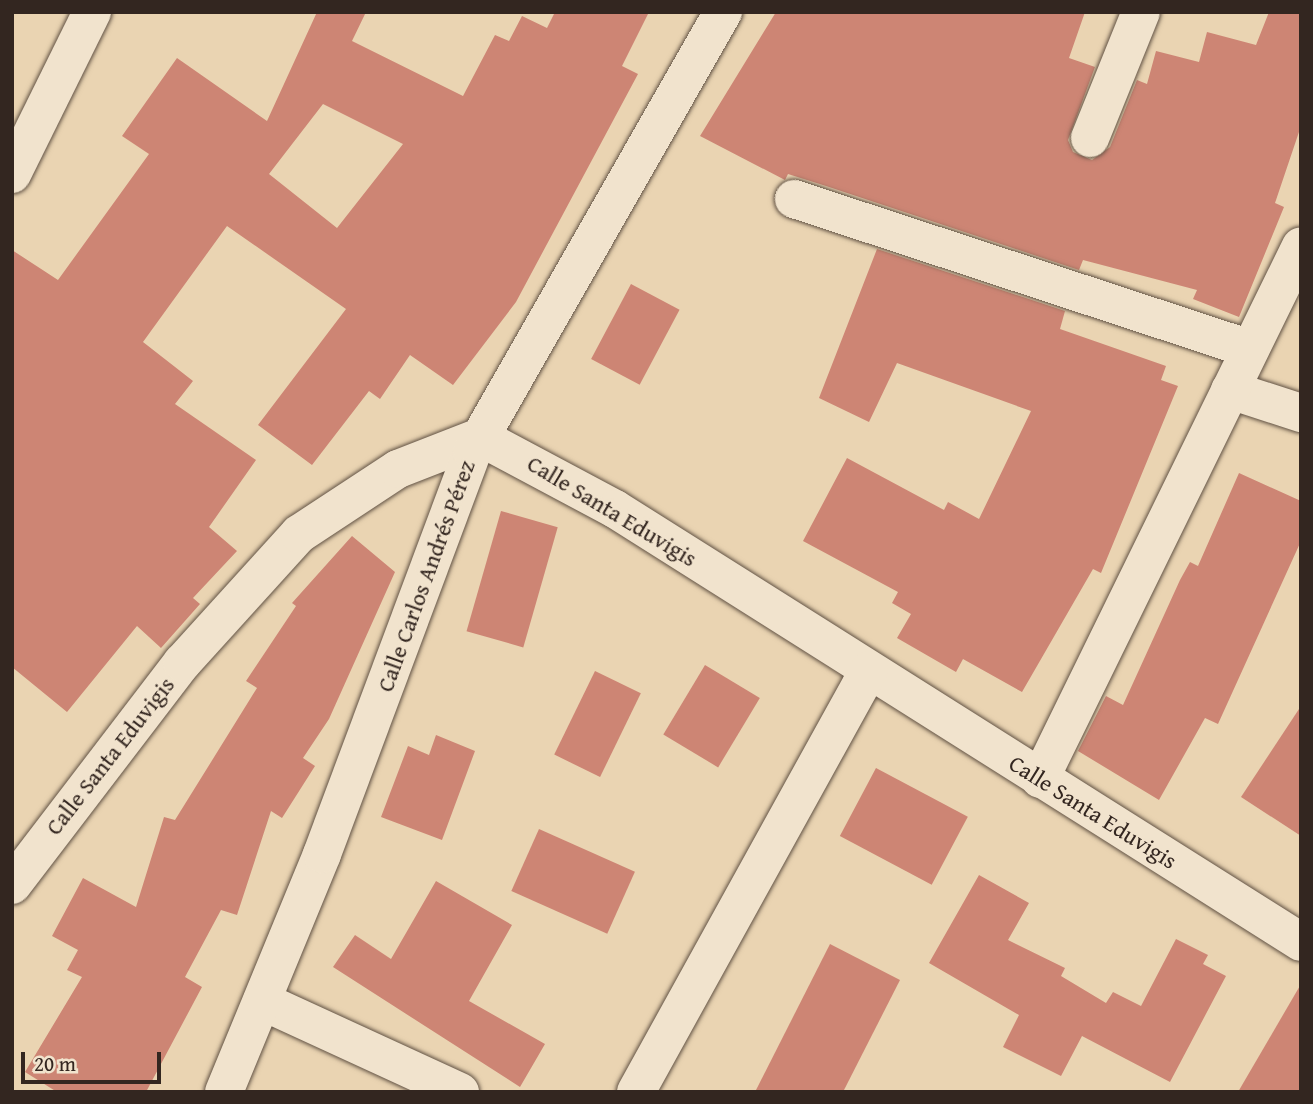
<!DOCTYPE html>
<html>
<head>
<meta charset="utf-8">
<style>
  body { margin:0 }
  #map { position:relative; width:1313px; height:1104px; overflow:hidden; background:#ead4b2; font-family:"Gentium Book Plus",serif }
  div>[style] { position:absolute }
  [style*='--x'] { left:calc(var(--x)*1px); top:calc(var(--y)*1px); width:calc(var(--w)*1px); rotate:calc(var(--a)*1deg) }
  .building>* { inset:0; background:#cd8574; transform-origin:0 0 }
  .roads { filter:drop-shadow(0 0 2px #615244) drop-shadow(0 0 2px #615244) }
  .minor>* { height:38px; margin:-19px; padding:0 19px; transform-origin:19px; border-radius:19px; background:#f1e3cd }
  span { translate:-50% -50%; white-space:nowrap; text-align:center; line-height:1.15; -webkit-text-stroke:5px #f1e3cd; paint-order:stroke }
  .street-label { font-size:23px; color:#332620 }
  .frame { position:absolute; inset:0; border:14px solid #332620; pointer-events:none }
  .scale { position:absolute; left:21px; top:1052px; width:140px; height:32px; box-sizing:border-box; border:4px solid #332620; border-top:0; padding-left:9px; font-size:21px; line-height:24px; white-space:nowrap; color:#332620; -webkit-text-stroke:5px #f1e3cd; paint-order:stroke }
</style>
</head>
<body>
<div id="map">
  <div class="building">
    <i style="clip-path:polygon(evenodd,317px 12px,366px 12px,352px 41px,463px 96px,495px 35px,509px 41px,522px 16px,547px 28px,555px 12px,649px 12px,622px 66px,638px 74px,516px 302px,453px 385px,410px 355px,380px 399px,369px 391px,312px 465px,258px 425px,346px 309px,227px 226px,143px 342px,193px 381px,175px 404px,256px 460px,209px 527px,237px 551px,193px 598px,200px 604px,161px 648px,137px 626px,67px 712px,12px 667px,12px 250px,58px 280px,149px 154px,122px 136px,177px 58px,267px 121px,317px 12px,323px 104px,403px 144px,337px 228px,269px 174px,323px 104px)"></i>
    <i style="clip-path:polygon(776px 12px,1085px 12px,1069px 58px,1095px 67px,1068px 140px,1073px 152px,1092px 160px,1110px 147px,1137px 80px,1147px 84px,1156px 51px,1199px 62px,1207px 32px,1256px 45px,1269px 12px,1301px 12px,1301px 126px,1275px 203px,1284px 207px,1239px 317px,1193px 299px,1197px 290px,1083px 260px,1079px 270px,826px 186px,788px 174px,785px 180px,700px 136px)"></i>
    <i style="clip-path:polygon(877px 249px,1065px 311px,1060px 329px,1166px 366px,1161px 380px,1178px 386px,1101px 573px,1093px 569px,1022px 692px,963px 659px,956px 672px,897px 638px,911px 614px,892px 603px,898px 592px,803px 541px,847px 458px,944px 510px,948px 502px,979px 519px,1031px 411px,897px 363px,869px 422px,819px 398px)"></i>
    <i style="left:631px;top:284px;width:55px;height:85px;rotate:28deg"></i>
    <i style="clip-path:polygon(1239px 473px,1301px 501px,1301px 541px,1218px 724px,1205px 718px,1159px 800px,1078px 751px,1106px 696px,1123px 705px,1180px 580px,1190px 562px,1198px 566px)"></i>
    <i style="left:501px;top:511px;width:59px;height:125px;rotate:16deg"></i>
    <i style="clip-path:polygon(352px 536px,395px 572px,329px 719px,303px 758px,315px 766px,282px 818px,271px 811px,237px 915px,221px 910px,185px 977px,202px 987px,146px 1092px,57px 1092px,25px 1072px,82px 977px,67px 970px,78px 950px,52px 936px,83px 878px,136px 907px,164px 817px,175px 820px,257px 688px,246px 681px,296px 606px,292px 603px)"></i>
    <i style="left:705px;top:665px;width:64px;height:81px;rotate:31deg"></i>
    <i style="left:595px;top:671px;width:51px;height:93px;rotate:26deg"></i>
    <i style="clip-path:polygon(1301px 706px,1301px 836px,1241px 797px)"></i>
    <i style="clip-path:polygon(436px 735px,475px 751px,442px 840px,381px 817px,408px 746px,429px 755px)"></i>
    <i style="left:876px;top:768px;width:104px;height:77px;rotate:28deg"></i>
    <i style="left:539px;top:829px;width:105px;height:68px;rotate:24deg"></i>
    <i style="clip-path:polygon(979px 875px,1029px 903px,1008px 940px,1065px 968px,1061px 976px,1106px 1003px,1113px 992px,1141px 1006px,1176px 939px,1208px 955px,1203px 964px,1226px 976px,1170px 1082px,1082px 1036px,1061px 1076px,1003px 1047px,1019px 1015px,929px 963px)"></i>
    <i style="clip-path:polygon(436px 881px,512px 925px,469px 1001px,545px 1044px,520px 1087px,333px 967px,355px 935px,391px 959px)"></i>
    <i style="clip-path:polygon(830px 944px,900px 980px,843px 1092px,755px 1092px)"></i>
    <i style="clip-path:polygon(1301px 984px,1301px 1092px,1238px 1092px)"></i>
  </div>
  <div class="roads">
    <div class="minor">
      <i style="--x:1090;--y:138;--w:136;--a:-68"></i>
      <i style="--x:12;--y:174;--w:181;--a:-63.7"></i>
      <i style="--x:794;--y:199;--w:480;--a:18.2"></i>
      <i style="--x:1230;--y:390;--w:75;--a:17.9"></i>
      <i style="--x:1040;--y:779;--w:593;--a:-63.91"></i>
      <i style="--x:12;--y:885;--w:280;--a:-52.6"></i>
      <i style="--x:182;--y:663;--w:174;--a:-47.8"></i>
      <i style="--x:299;--y:534;--w:118;--a:-33.3"></i>
      <i style="--x:398;--y:469;--w:88;--a:-21.3"></i>
      <i style="--x:480;--y:437;--w:153;--a:28.1"></i>
      <i style="--x:615;--y:509;--w:811;--a:32.26"></i>
      <i style="--x:262;--y:1001;--w:218;--a:24.7"></i>
      <i style="--x:224;--y:1092;--w:257;--a:-67.6"></i>
      <i style="--x:322;--y:854;--w:429;--a:-69.5"></i>
      <i style="--x:472;--y:452;--w:507;--a:-60.3"></i>
      <i style="--x:636;--y:1092;--w:482;--a:-61.1"></i>
    </div>
  </div>
  <div class="street-label">
    <span style="left:612px;top:511px;rotate:31deg">Calle Santa Eduvigis</span>
    <span style="left:426px;top:576px;rotate:-70deg">Calle Carlos Andrés Pérez</span>
    <span style="left:110px;top:756px;rotate:-52deg">Calle Santa Eduvigis</span>
    <span style="left:1093px;top:812px;rotate:32deg">Calle Santa Eduvigis</span>
  </div>
  <div class="frame"></div>
  <div class="scale">20 m</div>
</div>
</body>
</html>
